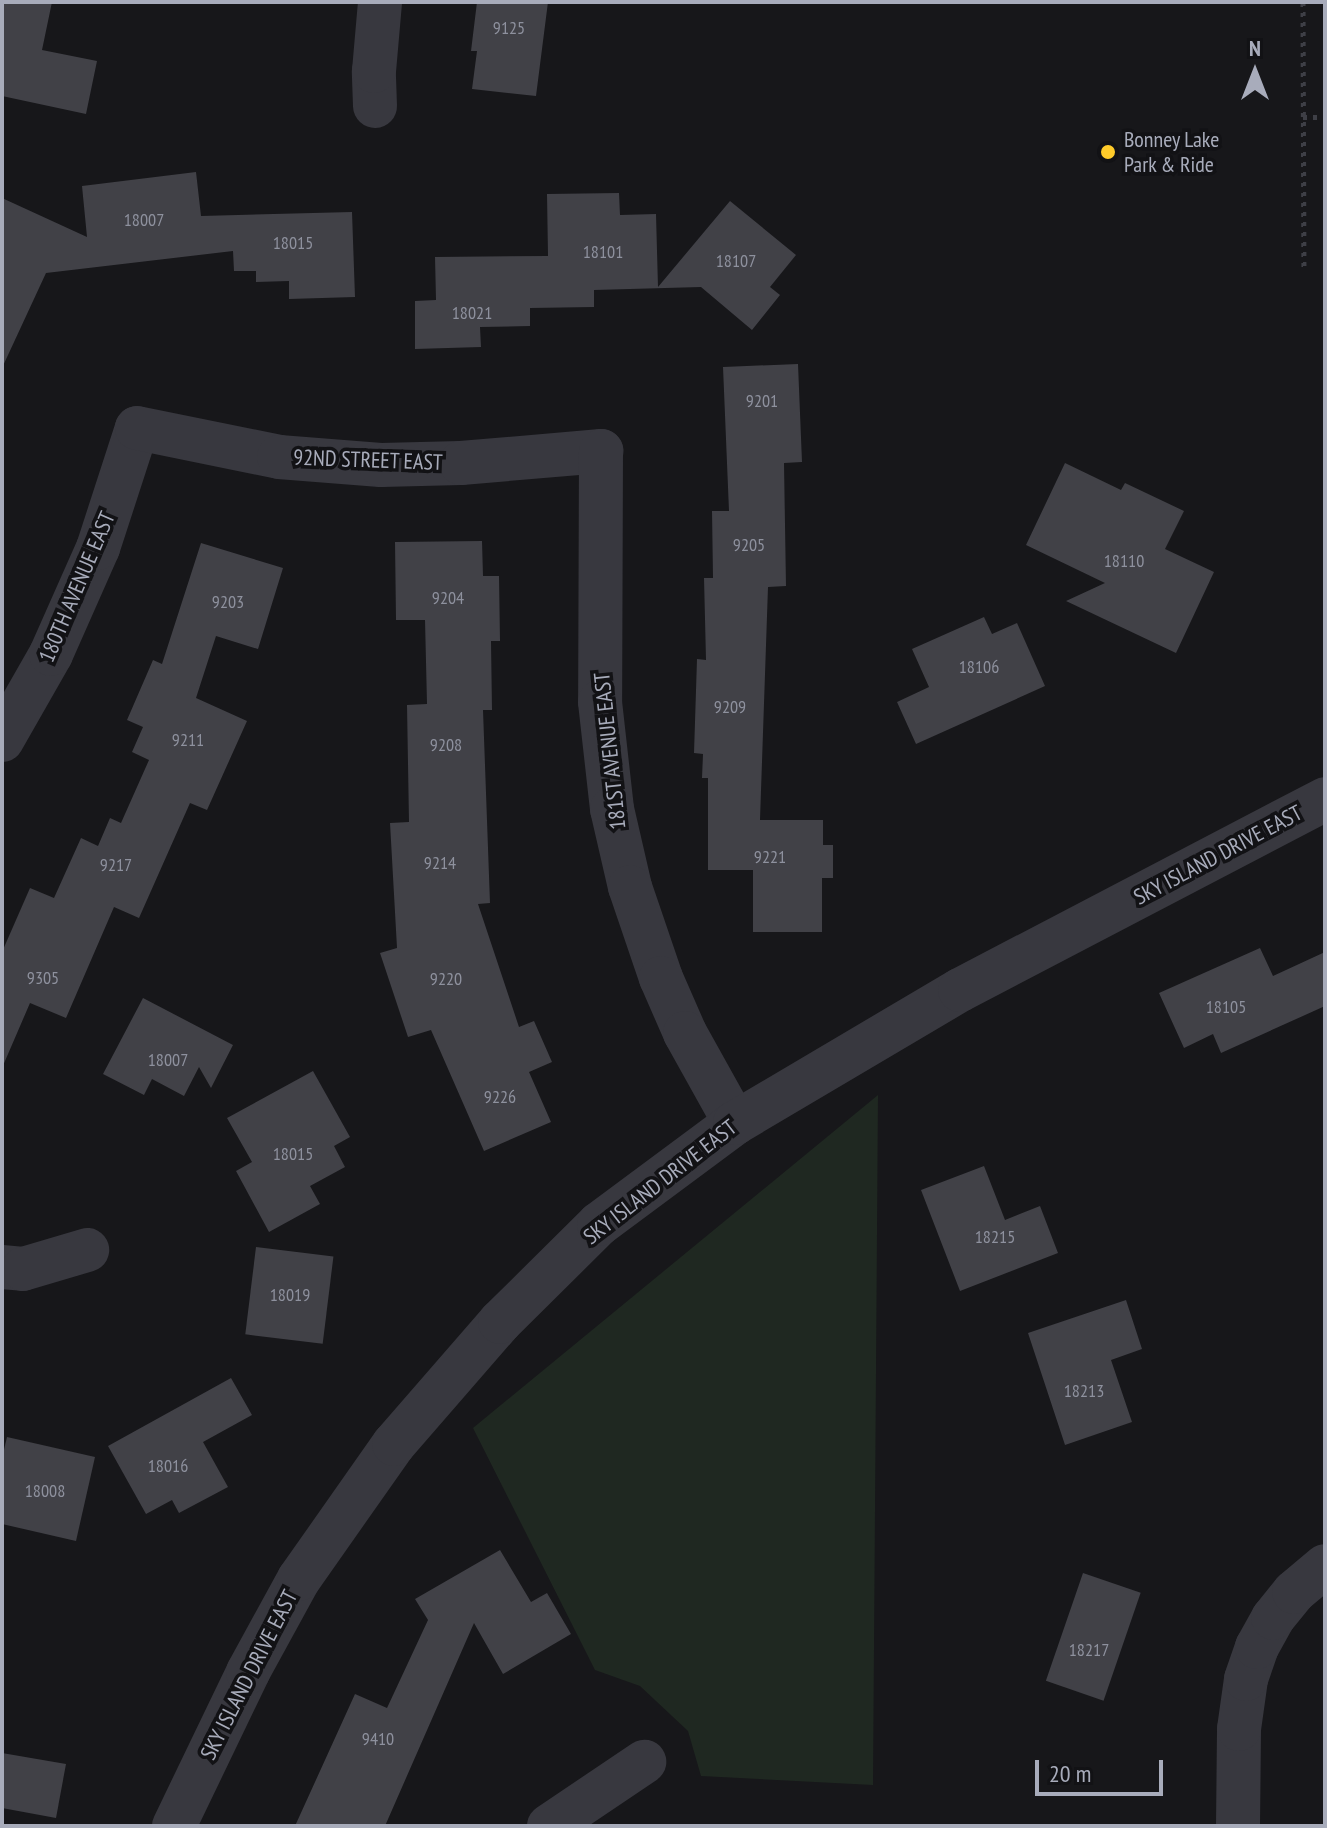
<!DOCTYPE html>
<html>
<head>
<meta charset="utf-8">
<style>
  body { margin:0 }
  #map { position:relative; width:1327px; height:1828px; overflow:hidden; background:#17171a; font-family:"PT Sans Narrow",sans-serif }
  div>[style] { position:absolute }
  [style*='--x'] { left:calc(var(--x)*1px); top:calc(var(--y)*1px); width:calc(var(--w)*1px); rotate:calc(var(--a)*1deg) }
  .green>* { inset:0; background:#1f2821 }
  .building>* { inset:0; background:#414147; transform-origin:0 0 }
  .path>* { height:5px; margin-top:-2.5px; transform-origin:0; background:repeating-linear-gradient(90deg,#3e3f46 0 4px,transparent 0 10px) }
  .minor>* { height:44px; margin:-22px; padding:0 22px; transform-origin:22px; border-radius:22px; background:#38383f }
  .tertiary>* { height:44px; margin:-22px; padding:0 22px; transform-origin:22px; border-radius:22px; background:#38383f }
  .dots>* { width:22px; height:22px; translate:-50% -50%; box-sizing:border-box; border:4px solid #121215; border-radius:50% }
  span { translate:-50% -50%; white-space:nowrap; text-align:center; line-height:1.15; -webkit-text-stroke:7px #121215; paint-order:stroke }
  .number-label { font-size:18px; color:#8e919e }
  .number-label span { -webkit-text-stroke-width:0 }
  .poi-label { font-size:22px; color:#a8acbb }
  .left { translate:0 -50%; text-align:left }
  .street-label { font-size:22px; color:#a8acbb }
  .frame { position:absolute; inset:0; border:4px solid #a8acbb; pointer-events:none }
  .north { position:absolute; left:1215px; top:32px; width:80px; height:80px; -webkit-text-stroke:6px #121215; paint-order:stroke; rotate:0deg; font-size:22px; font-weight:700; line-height:32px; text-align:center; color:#a8acbb }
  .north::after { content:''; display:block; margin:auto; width:28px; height:36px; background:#a8acbb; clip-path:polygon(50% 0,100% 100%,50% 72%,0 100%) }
  .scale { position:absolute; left:1035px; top:1760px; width:128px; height:36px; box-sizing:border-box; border:4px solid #a8acbb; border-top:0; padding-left:10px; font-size:24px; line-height:28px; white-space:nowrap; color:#a8acbb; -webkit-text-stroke:6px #121215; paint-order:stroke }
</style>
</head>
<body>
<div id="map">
  <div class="green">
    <i style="clip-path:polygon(878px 1095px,873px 1785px,701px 1776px,688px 1731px,640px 1686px,595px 1670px,473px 1428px)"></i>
  </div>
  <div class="building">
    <i style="clip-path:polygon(2px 2px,52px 2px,42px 50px,97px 61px,86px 114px,2px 96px)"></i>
    <i style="clip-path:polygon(477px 2px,548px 2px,536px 96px,472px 89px,477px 51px,471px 51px)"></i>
    <i style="clip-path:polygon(196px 172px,201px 216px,352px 212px,355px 297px,289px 299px,289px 281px,256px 282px,256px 271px,234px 271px,233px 251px,46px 273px,2px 368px,2px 198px,87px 237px,82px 186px)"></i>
    <i style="clip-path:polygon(619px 193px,620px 215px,656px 214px,658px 287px,730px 201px,796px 255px,770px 287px,780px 295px,752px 330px,701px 287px,594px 290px,594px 307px,530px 308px,530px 326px,480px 327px,481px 347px,415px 349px,415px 301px,436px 300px,435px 257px,548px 256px,547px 194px)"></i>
    <i style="clip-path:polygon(798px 364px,802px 462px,784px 463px,786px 586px,768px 587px,760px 820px,823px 820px,823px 845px,833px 845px,833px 878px,822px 878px,822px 932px,753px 932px,753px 870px,708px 870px,708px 778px,702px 778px,703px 754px,694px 753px,697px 659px,706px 660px,704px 578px,713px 578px,712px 511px,729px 511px,723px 367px)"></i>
    <i style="clip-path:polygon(1065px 463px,1121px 490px,1125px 483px,1184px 511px,1165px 549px,1214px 572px,1176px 653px,1066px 601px,1105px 583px,1026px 545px)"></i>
    <i style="clip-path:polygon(482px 541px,483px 576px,499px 576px,500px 641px,491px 641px,492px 710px,483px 710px,490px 903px,478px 904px,519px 1027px,534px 1021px,552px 1062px,529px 1072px,551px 1122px,484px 1151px,431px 1030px,408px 1037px,380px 953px,397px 948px,390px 823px,409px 822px,407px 705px,427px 704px,425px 620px,396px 620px,395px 542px)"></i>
    <i style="clip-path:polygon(201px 543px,283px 568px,258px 649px,216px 636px,196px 698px,247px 721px,207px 810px,190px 803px,139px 918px,114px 907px,66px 1018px,30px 1003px,2px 1068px,2px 952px,30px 888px,54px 898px,81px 838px,98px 846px,110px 818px,121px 823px,149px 760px,132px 752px,143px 727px,127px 720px,153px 660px,162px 664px)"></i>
    <i style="clip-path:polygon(984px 617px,992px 634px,1017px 623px,1045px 686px,916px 744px,897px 702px,929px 687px,912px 649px)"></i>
    <i style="clip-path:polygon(1260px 948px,1273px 976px,1325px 952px,1325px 1006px,1221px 1053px,1213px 1034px,1184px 1048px,1159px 993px)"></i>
    <i style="clip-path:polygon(143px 998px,233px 1045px,211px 1088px,199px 1067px,184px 1096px,152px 1079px,144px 1095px,103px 1074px)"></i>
    <i style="clip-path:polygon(313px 1071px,350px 1137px,334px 1146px,345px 1167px,310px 1186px,320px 1204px,269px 1232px,236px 1171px,252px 1162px,227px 1118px)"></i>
    <i style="clip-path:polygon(984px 1166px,1005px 1220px,1040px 1206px,1058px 1253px,960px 1291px,921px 1190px)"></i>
    <i style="left:256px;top:1247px;width:78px;height:88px;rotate:7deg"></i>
    <i style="clip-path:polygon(1126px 1300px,1142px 1349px,1111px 1360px,1132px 1422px,1065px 1445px,1028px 1333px)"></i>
    <i style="clip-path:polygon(231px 1378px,252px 1415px,203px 1442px,228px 1487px,179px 1513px,172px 1500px,146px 1514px,108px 1446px)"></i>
    <i style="clip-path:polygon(7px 1437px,95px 1457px,76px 1541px,2px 1524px,2px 1458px)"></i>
    <i style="clip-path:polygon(500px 1550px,531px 1602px,547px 1593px,571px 1634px,503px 1674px,474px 1623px,385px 1826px,295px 1826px,355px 1694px,387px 1708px,428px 1620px,415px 1599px)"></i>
    <i style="left:1083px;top:1573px;width:61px;height:114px;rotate:19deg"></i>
    <i style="clip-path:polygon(2px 1753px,66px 1764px,56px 1818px,2px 1808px)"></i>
  </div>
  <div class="path">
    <i style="--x:1303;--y:2;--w:265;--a:89.8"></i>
    <i style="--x:1303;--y:117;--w:22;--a:0"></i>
  </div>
  <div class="minor">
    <i style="--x:375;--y:106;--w:35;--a:-92"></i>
    <i style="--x:374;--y:71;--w:69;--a:-85"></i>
    <i style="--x:2;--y:740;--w:99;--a:-60.3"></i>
    <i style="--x:51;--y:654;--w:116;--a:-66.1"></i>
    <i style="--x:98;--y:548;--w:126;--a:-72"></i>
    <i style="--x:137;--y:428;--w:145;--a:11.5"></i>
    <i style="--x:279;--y:457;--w:102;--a:4.5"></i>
    <i style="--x:381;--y:465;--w:80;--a:-1.4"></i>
    <i style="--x:461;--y:463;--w:141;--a:-4.9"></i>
    <i style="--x:601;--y:451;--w:251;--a:90.2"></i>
    <i style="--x:600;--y:702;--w:108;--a:83.6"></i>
    <i style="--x:612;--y:809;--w:80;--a:77"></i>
    <i style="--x:630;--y:887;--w:96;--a:71.2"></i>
    <i style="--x:661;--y:978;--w:60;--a:66.4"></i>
    <i style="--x:685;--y:1033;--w:103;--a:60.9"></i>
    <i style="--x:2;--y:1267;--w:21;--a:5"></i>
    <i style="--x:23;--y:1269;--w:67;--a:-16.5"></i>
    <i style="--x:549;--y:1826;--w:115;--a:-34"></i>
    <i style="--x:1238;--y:1826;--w:97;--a:-89.4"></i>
    <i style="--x:1239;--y:1729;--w:50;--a:-82"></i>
    <i style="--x:1246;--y:1679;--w:34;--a:-71"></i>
    <i style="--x:1257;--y:1647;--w:33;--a:-61"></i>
    <i style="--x:1273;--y:1618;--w:33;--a:-51"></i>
    <i style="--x:1294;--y:1592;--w:40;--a:-40"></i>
  </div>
  <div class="tertiary">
    <i style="--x:174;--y:1826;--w:171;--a:-64.3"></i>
    <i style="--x:248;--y:1672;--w:106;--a:-61.3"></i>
    <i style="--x:299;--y:1579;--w:165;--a:-54.9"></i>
    <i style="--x:394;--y:1444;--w:162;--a:-49"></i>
    <i style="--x:500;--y:1322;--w:139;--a:-44.7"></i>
    <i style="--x:599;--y:1224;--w:169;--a:-36.6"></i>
    <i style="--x:735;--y:1123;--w:261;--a:-30.6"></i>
    <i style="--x:960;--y:990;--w:412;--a:-27.6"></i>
  </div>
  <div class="dots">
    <i style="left:1108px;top:152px;background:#ffcb2a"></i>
  </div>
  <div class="number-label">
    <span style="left:509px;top:28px">9125</span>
    <span style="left:144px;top:220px">18007</span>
    <span style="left:293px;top:243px">18015</span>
    <span style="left:603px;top:252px">18101</span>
    <span style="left:736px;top:261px">18107</span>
    <span style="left:472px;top:313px">18021</span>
    <span style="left:762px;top:401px">9201</span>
    <span style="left:749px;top:545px">9205</span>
    <span style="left:1124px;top:561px">18110</span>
    <span style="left:448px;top:598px">9204</span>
    <span style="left:228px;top:602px">9203</span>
    <span style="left:979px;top:667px">18106</span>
    <span style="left:730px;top:707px">9209</span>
    <span style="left:188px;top:740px">9211</span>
    <span style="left:446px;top:745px">9208</span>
    <span style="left:770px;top:857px">9221</span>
    <span style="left:440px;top:863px">9214</span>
    <span style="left:116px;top:865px">9217</span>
    <span style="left:43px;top:978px">9305</span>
    <span style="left:446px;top:979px">9220</span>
    <span style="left:1226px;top:1007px">18105</span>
    <span style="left:168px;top:1060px">18007</span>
    <span style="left:500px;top:1097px">9226</span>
    <span style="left:293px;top:1154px">18015</span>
    <span style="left:995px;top:1237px">18215</span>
    <span style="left:290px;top:1295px">18019</span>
    <span style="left:1084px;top:1391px">18213</span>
    <span style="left:168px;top:1466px">18016</span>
    <span style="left:45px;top:1491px">18008</span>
    <span style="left:1089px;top:1650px">18217</span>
    <span style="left:378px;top:1739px">9410</span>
  </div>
  <div class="poi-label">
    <span class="left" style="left:1124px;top:152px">Bonney Lake<br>Park &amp; Ride</span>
  </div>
  <div class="street-label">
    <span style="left:368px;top:460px;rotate:2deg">92ND STREET EAST</span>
    <span style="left:77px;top:587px;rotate:-67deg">180TH AVENUE EAST</span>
    <span style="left:610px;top:751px;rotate:-96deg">181ST AVENUE EAST</span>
    <span style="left:1218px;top:855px;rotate:-28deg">SKY ISLAND DRIVE EAST</span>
    <span style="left:660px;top:1182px;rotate:-38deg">SKY ISLAND DRIVE EAST</span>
    <span style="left:249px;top:1675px;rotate:-63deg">SKY ISLAND DRIVE EAST</span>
  </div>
  <div class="frame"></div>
  <div class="north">N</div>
  <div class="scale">20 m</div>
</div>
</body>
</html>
